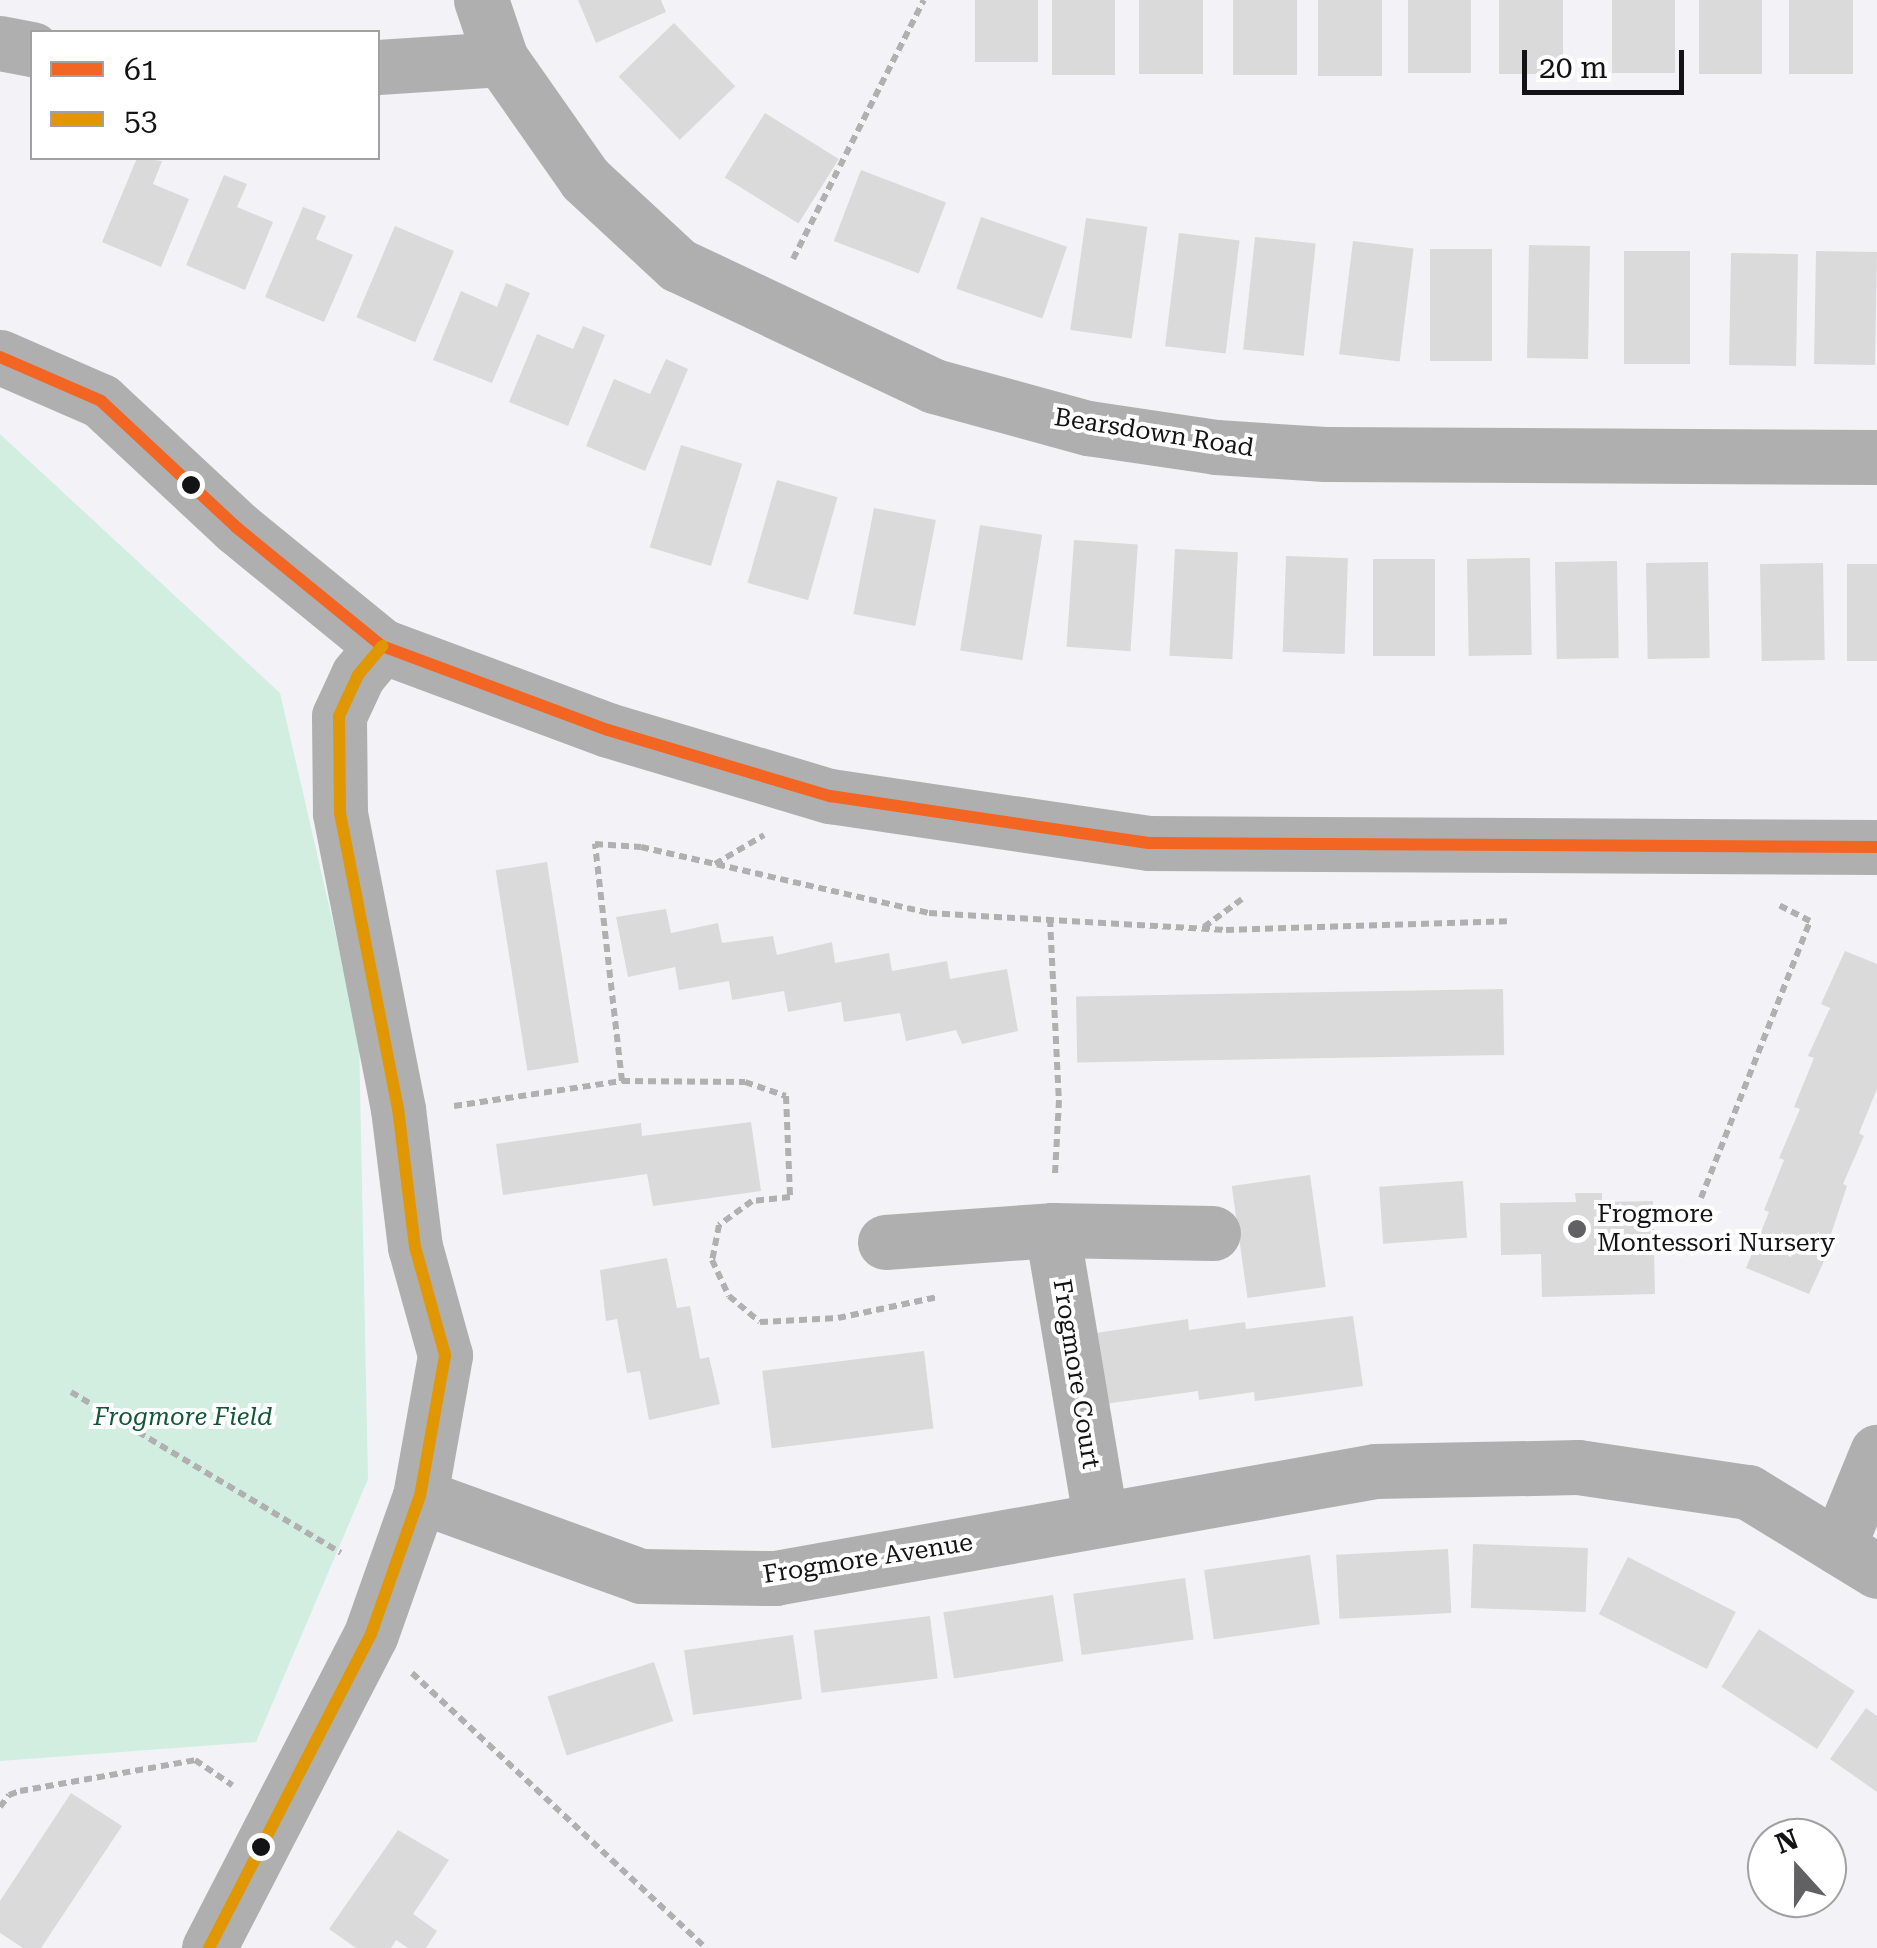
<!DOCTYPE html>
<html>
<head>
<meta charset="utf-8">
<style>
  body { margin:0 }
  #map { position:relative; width:1877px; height:1948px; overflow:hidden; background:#f3f3f7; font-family:"Roboto Serif",serif }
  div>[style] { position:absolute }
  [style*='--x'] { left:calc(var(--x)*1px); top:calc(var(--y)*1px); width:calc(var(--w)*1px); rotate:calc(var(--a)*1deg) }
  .green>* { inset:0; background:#d2eee0 }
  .building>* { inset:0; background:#dadada; transform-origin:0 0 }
  .path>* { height:6px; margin-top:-3px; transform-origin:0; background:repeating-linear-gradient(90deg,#b0b0b1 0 8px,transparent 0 13px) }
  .minor>* { height:55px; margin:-27.5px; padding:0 27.5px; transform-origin:27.5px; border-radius:27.5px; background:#b0afb0 }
  .bus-1>* { height:12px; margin:-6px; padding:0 6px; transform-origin:6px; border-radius:6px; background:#f26522 }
  .bus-2>* { height:12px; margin:-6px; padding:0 6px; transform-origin:6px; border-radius:6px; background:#e09702 }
  .dots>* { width:28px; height:28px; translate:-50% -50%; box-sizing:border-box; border:5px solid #fff; border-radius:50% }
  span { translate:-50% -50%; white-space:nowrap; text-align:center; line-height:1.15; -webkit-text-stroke:8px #fff; paint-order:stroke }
  .street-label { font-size:25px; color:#131315 }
  .poi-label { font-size:25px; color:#131315 }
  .left { translate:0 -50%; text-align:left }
  .park-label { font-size:25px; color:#12573a; font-style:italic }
  .legend { position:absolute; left:30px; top:30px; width:350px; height:130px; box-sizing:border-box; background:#fff; border:2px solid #a1a1a1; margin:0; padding:12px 18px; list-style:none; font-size:30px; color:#131315 }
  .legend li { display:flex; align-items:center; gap:20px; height:50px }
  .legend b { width:50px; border:2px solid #a1a1a1 }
  .north { position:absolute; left:1747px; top:1818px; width:100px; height:100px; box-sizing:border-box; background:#fff; border:2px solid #a1a1a1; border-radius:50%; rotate:339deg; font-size:28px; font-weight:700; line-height:40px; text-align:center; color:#131315 }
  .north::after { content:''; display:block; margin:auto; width:35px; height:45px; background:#616164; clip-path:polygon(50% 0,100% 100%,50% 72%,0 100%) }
  .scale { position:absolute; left:1522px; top:50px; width:162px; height:45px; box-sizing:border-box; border:5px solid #131315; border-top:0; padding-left:12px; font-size:30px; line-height:35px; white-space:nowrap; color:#131315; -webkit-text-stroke:8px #fff; paint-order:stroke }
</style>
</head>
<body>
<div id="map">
  <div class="green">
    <i style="clip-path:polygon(0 434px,280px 693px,359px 1036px,368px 1479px,256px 1742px,0 1761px)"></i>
  </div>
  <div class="building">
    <i style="clip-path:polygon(578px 0,661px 0,666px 12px,596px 43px)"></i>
    <i style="left:975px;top:0;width:63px;height:62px"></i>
    <i style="left:1052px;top:0;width:63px;height:75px"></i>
    <i style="left:1139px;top:0;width:64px;height:74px"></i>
    <i style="left:1233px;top:0;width:64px;height:75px"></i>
    <i style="left:1318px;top:0;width:64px;height:76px"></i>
    <i style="left:1408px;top:0;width:63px;height:73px"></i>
    <i style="left:1499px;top:0;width:64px;height:74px"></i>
    <i style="left:1612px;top:0;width:63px;height:73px"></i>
    <i style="left:1699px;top:0;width:63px;height:74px"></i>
    <i style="left:1789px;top:0;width:64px;height:74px"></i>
    <i style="left:674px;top:23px;width:88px;height:77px;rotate:46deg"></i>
    <i style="left:765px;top:113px;width:87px;height:76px;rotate:32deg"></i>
    <i style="clip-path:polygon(137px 158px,162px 161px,153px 184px,189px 199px,161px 267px,102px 242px)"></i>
    <i style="left:861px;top:170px;width:91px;height:76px;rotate:21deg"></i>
    <i style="clip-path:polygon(224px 175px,247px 184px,237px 207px,273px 222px,245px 290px,186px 265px)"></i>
    <i style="clip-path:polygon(303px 207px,326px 216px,316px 239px,353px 255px,324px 322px,265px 297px)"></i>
    <i style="left:981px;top:217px;width:91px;height:76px;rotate:19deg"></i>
    <i style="left:1086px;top:218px;width:62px;height:113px;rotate:8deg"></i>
    <i style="left:395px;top:226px;width:64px;height:99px;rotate:23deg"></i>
    <i style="left:1179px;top:233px;width:61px;height:114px;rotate:7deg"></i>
    <i style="left:1255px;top:237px;width:61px;height:113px;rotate:6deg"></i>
    <i style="left:1353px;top:241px;width:61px;height:114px;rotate:7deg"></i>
    <i style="left:1529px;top:245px;width:61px;height:113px;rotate:1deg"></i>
    <i style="left:1430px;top:249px;width:62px;height:112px"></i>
    <i style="left:1624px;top:251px;width:66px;height:113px"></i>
    <i style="left:1816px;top:251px;width:61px;height:113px;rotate:1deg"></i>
    <i style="left:1731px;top:253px;width:67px;height:112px;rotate:1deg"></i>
    <i style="clip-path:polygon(506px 283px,530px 293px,492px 383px,433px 360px,461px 291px,497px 307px)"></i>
    <i style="clip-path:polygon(583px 326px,605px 335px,568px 426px,509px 402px,537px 334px,573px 349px)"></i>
    <i style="clip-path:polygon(666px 359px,688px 369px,645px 471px,586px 446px,614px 379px,650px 394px)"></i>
    <i style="left:681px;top:445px;width:64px;height:107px;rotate:17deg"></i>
    <i style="left:777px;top:480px;width:63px;height:107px;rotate:16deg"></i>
    <i style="left:874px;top:508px;width:63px;height:108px;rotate:11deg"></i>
    <i style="left:980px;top:525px;width:63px;height:127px;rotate:9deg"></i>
    <i style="left:1074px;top:540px;width:64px;height:107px;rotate:4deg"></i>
    <i style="left:1175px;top:549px;width:63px;height:107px;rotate:3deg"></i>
    <i style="left:1286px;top:556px;width:62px;height:96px;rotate:2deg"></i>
    <i style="left:1530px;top:558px;width:97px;height:63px;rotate:89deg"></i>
    <i style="left:1373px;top:559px;width:62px;height:97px"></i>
    <i style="left:1617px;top:561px;width:97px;height:62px;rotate:89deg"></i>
    <i style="left:1708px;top:562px;width:96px;height:62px;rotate:89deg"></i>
    <i style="left:1823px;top:563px;width:97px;height:63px;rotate:89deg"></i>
    <i style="left:1847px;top:564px;width:30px;height:97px"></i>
    <i style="left:547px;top:862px;width:203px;height:52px;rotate:81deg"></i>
    <i style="clip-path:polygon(666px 909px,671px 933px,718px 923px,722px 943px,773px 936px,777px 955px,832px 942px,835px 963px,889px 953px,892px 971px,947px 961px,950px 979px,1007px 969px,1018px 1031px,962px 1044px,956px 1030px,906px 1041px,900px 1013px,844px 1022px,841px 1002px,788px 1012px,784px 991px,732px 1000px,729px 981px,679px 990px,675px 967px,628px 977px,616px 917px)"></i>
    <i style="clip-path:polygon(1845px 951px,1877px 964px,1877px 1089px,1859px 1133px,1864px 1136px,1843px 1184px,1847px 1186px,1830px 1237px,1834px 1239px,1809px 1294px,1746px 1268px,1769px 1212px,1764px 1210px,1784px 1160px,1779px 1158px,1800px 1109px,1794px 1107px,1814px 1058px,1808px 1056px,1830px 1008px,1821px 1004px)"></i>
    <i style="left:1503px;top:989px;width:66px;height:427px;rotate:89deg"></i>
    <i style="clip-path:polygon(751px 1122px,761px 1191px,653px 1206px,647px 1174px,503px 1195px,496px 1144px,641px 1123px,642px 1136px)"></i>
    <i style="left:1310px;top:1175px;width:113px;height:79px;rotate:82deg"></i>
    <i style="left:1463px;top:1181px;width:57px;height:84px;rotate:86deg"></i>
    <i style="clip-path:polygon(1575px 1193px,1602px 1193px,1602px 1202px,1653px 1201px,1655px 1294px,1542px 1297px,1541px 1254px,1501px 1255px,1500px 1203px,1576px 1202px)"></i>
    <i style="clip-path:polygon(667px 1258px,677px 1308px,690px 1306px,700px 1359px,709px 1357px,720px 1404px,649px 1420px,640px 1371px,627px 1373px,617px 1319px,606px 1321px,600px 1270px)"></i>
    <i style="clip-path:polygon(1353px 1316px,1363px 1386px,1255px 1401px,1254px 1392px,1199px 1400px,1198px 1391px,1090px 1406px,1083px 1335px,1188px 1319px,1189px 1330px,1245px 1322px,1246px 1329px)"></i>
    <i style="left:924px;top:1351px;width:78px;height:163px;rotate:83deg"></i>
    <i style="left:1473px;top:1544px;width:115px;height:64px;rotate:2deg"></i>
    <i style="left:1448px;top:1549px;width:64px;height:112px;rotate:87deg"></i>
    <i style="left:1310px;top:1555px;width:70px;height:107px;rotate:82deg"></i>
    <i style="left:1628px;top:1557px;width:121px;height:64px;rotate:27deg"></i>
    <i style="left:1185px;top:1578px;width:62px;height:113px;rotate:82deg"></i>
    <i style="left:1053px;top:1595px;width:67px;height:111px;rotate:81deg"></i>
    <i style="left:930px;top:1616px;width:63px;height:117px;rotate:83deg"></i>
    <i style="left:1759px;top:1629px;width:114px;height:69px;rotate:33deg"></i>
    <i style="left:793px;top:1635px;width:65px;height:110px;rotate:82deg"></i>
    <i style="left:654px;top:1662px;width:62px;height:112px;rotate:72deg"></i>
    <i style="clip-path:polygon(1866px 1708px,1877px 1716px,1877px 1792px,1830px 1759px)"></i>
    <i style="clip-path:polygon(71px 1793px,122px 1826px,41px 1948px,23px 1948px,0 1933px,0 1901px)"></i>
    <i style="clip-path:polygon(398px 1830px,449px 1860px,413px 1914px,437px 1931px,426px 1948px,408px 1948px,396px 1940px,391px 1948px,356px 1948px,329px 1929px)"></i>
  </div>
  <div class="path">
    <i style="--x:793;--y:259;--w:290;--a:-63.2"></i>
    <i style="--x:715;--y:864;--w:57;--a:-30.6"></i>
    <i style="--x:1050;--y:919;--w:181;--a:87.2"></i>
    <i style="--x:1059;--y:1100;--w:74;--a:93.1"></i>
    <i style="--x:1204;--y:927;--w:47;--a:-36.4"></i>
    <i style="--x:622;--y:1081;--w:239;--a:-96.5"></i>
    <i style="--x:595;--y:844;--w:46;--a:3.7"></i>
    <i style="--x:641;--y:847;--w:295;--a:12.9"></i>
    <i style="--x:929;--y:913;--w:297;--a:3.3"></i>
    <i style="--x:1226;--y:930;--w:281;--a:-1.8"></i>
    <i style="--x:454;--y:1106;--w:170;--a:-8.5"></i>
    <i style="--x:622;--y:1081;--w:123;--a:0.5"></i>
    <i style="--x:745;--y:1082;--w:43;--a:18.9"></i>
    <i style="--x:786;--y:1096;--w:101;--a:87.7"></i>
    <i style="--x:790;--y:1197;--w:38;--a:174"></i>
    <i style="--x:752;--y:1201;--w:41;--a:144"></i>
    <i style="--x:719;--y:1225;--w:36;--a:101"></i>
    <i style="--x:712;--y:1260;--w:40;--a:65"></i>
    <i style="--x:729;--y:1296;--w:40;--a:40"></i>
    <i style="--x:760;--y:1322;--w:78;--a:-2.9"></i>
    <i style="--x:838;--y:1318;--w:102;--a:-11.9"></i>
    <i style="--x:1701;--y:1198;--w:298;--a:-68.5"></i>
    <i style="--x:1810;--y:921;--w:38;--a:-153"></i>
    <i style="--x:71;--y:1392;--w:314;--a:30.8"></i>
    <i style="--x:412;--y:1673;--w:403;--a:43.1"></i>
    <i style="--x:0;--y:1807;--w:15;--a:-53"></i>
    <i style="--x:9;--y:1795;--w:12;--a:-20"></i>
    <i style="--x:20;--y:1791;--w:178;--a:-10"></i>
    <i style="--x:195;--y:1760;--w:45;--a:34"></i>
  </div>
  <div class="minor">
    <i style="--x:481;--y:0;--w:62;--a:71.3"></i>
    <i style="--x:501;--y:59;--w:146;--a:55"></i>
    <i style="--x:585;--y:179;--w:127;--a:42.8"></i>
    <i style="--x:678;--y:265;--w:283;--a:25.3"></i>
    <i style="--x:934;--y:386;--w:160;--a:15.3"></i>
    <i style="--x:1088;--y:428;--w:129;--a:8.4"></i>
    <i style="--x:1216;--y:447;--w:109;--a:3.7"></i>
    <i style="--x:1325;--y:454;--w:552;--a:0.31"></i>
    <i style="--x:0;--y:43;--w:33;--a:11"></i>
    <i style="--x:378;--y:67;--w:123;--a:-3.7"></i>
    <i style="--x:0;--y:357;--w:110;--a:23.5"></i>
    <i style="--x:101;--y:401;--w:185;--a:43"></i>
    <i style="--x:236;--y:527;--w:188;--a:39.2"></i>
    <i style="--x:382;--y:646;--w:241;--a:20.4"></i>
    <i style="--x:608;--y:730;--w:232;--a:16.6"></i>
    <i style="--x:830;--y:796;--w:322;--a:8.4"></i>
    <i style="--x:1149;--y:843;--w:728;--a:0.31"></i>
    <i style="--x:1052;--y:1230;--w:292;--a:80.5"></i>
    <i style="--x:885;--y:1242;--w:167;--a:-4.1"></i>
    <i style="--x:1052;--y:1230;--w:161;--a:1.1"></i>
    <i style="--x:420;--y:1496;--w:235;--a:19.9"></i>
    <i style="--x:641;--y:1576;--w:134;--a:0.9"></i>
    <i style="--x:775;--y:1578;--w:609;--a:-10.11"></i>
    <i style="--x:1375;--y:1471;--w:203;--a:-1.1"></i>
    <i style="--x:1578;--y:1467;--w:172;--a:8.4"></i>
    <i style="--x:1748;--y:1492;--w:151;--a:31.5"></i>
    <i style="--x:1838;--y:1547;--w:103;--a:-67.7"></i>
    <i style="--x:209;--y:1948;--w:353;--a:-62.7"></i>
    <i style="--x:371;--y:1634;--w:146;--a:-70.5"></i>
    <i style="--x:420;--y:1496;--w:143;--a:-79.9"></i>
    <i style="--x:445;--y:1355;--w:112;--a:-105.5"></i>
    <i style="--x:415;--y:1247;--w:139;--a:-97"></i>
    <i style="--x:398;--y:1109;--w:302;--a:-101.1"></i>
    <i style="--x:340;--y:813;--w:97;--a:-90.6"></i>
    <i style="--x:339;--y:716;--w:45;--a:-65.1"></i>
    <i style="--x:358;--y:675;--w:38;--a:-50"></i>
  </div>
  <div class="bus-1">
    <i style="--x:0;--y:357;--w:110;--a:23.5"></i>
    <i style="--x:101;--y:401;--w:185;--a:43"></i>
    <i style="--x:236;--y:527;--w:188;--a:39.2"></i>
    <i style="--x:382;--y:646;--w:241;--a:20.4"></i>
    <i style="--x:608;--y:730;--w:232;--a:16.6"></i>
    <i style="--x:830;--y:796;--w:322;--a:8.4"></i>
    <i style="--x:1149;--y:843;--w:728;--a:0.31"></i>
  </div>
  <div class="bus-2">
    <i style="--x:209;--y:1948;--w:353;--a:-62.7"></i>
    <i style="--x:371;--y:1634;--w:146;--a:-70.5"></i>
    <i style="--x:420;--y:1496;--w:143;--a:-79.9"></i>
    <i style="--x:445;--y:1355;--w:112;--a:-105.5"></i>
    <i style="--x:415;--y:1247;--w:139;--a:-97"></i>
    <i style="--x:398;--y:1109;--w:302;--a:-101.1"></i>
    <i style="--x:340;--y:813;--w:97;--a:-90.6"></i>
    <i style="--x:339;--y:716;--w:45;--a:-65.1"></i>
    <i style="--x:358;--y:675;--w:38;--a:-50"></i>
  </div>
  <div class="dots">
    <i style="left:191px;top:485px;background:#131315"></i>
    <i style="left:1577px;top:1229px;background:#616164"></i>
    <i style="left:261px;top:1847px;background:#131315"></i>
  </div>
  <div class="street-label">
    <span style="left:1154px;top:433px;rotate:9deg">Bearsdown Road</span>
    <span style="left:1076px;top:1374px;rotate:81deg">Frogmore Court</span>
    <span style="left:868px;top:1559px;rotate:-9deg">Frogmore Avenue</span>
  </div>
  <div class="poi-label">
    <span class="left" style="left:1597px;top:1229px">Frogmore<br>Montessori Nursery</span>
  </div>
  <div class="park-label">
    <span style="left:183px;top:1417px">Frogmore Field</span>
  </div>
  <ul class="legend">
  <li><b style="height:12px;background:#f26522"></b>61</li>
  <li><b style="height:12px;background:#e09702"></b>53</li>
  </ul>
  <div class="north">N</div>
  <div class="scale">20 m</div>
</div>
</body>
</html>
